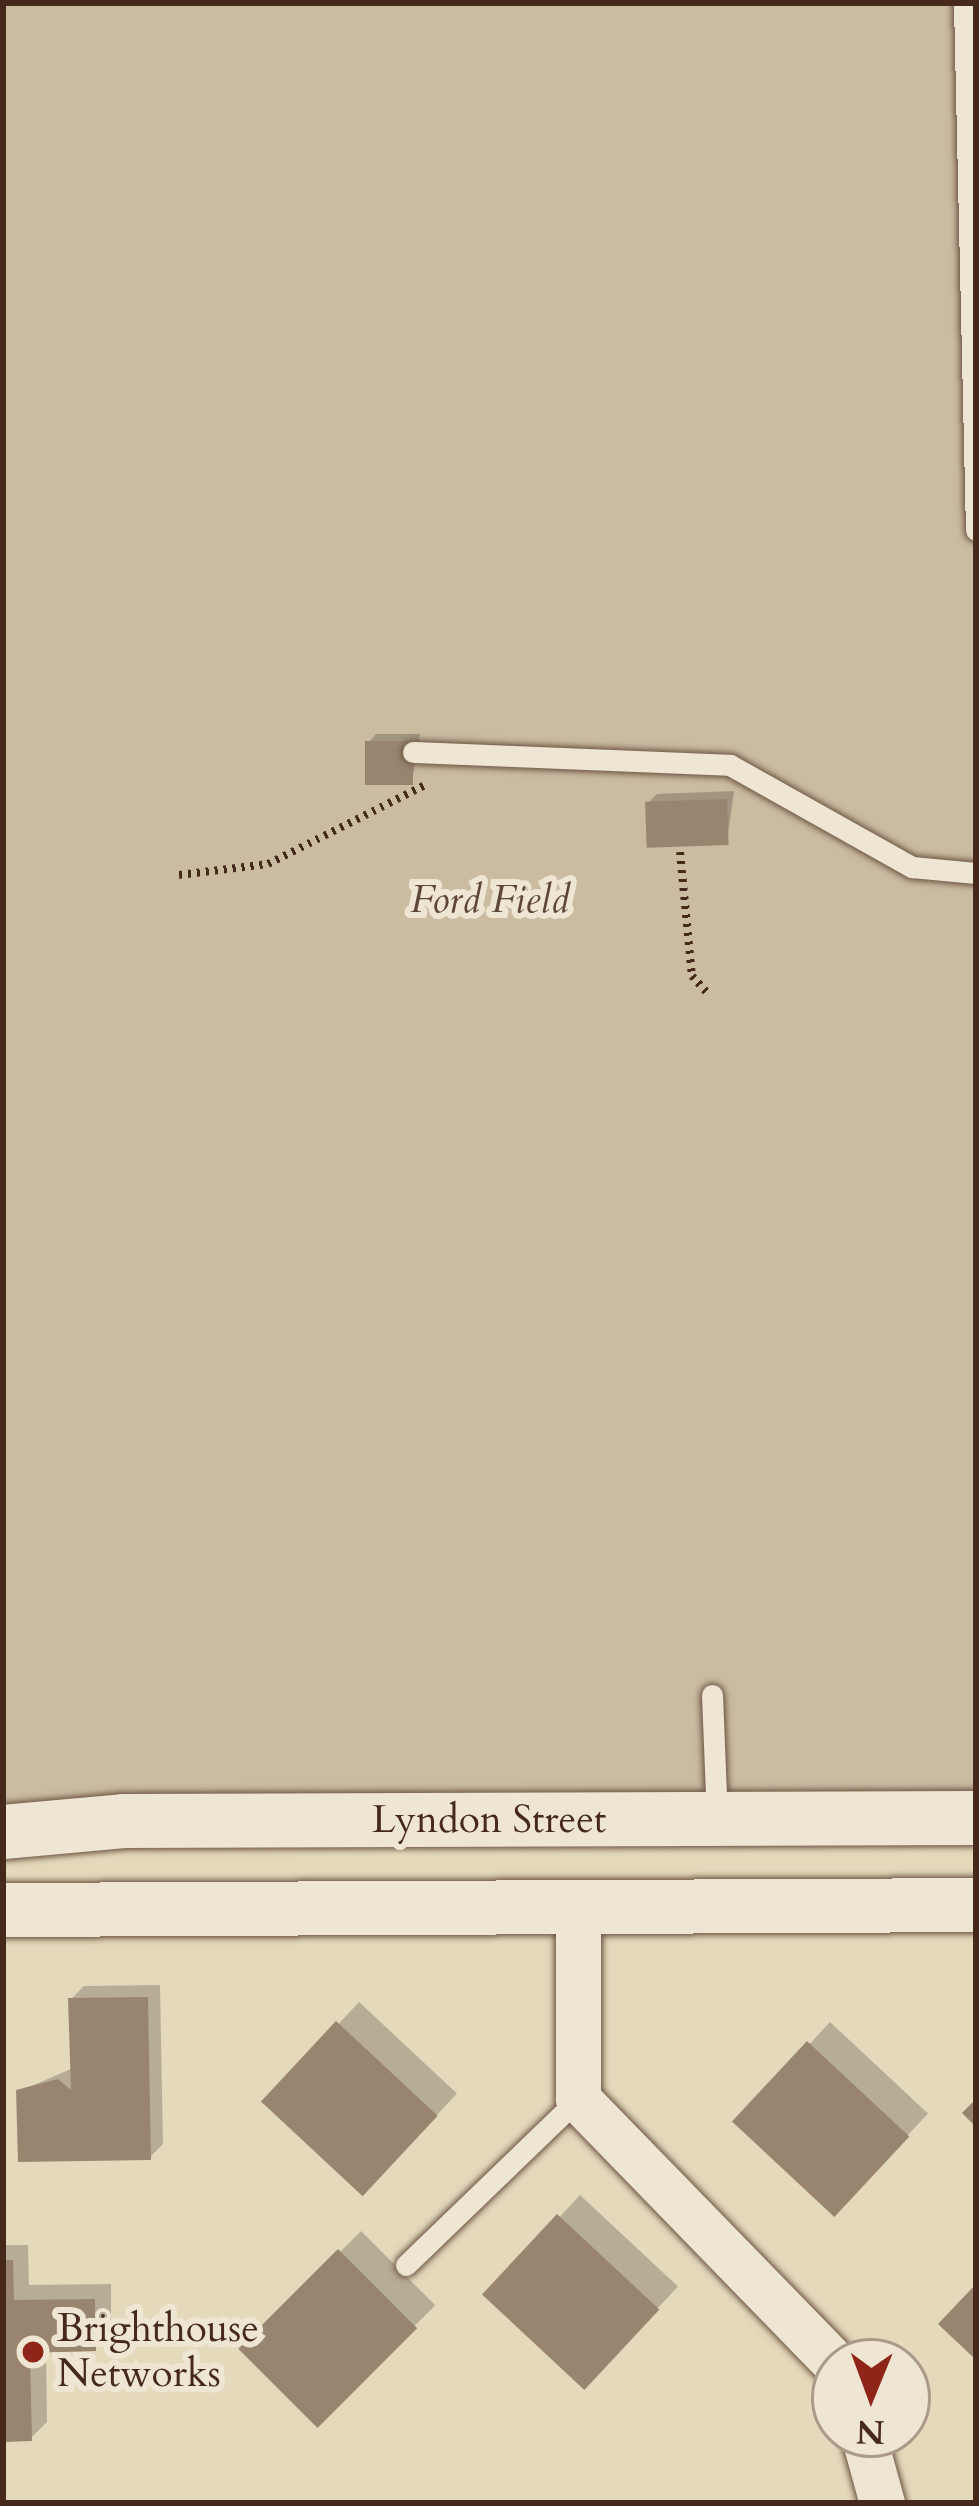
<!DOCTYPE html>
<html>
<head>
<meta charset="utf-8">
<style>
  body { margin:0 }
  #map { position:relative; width:979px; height:2506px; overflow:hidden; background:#e5d9bc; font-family:Cardo,serif }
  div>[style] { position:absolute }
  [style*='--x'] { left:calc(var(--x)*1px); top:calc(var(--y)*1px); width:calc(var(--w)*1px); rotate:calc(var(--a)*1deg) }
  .green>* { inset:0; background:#cabba1; transform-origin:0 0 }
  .shadow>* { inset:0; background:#0003; transform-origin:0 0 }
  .building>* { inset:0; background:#99856f; transform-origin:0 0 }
  .path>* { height:8px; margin-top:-4px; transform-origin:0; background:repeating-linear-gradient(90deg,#46291b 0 3px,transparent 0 9px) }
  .roads { filter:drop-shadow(0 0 3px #6e5543) drop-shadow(0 0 3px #6e5543) }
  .service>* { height:21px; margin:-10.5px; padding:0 10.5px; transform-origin:10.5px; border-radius:10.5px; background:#eee6d3 }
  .minor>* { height:45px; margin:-22.5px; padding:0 22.5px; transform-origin:22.5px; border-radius:22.5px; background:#eee6d3 }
  .tertiary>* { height:54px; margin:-27px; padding:0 27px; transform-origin:27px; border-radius:27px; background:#eee6d3 }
  .dots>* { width:33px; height:33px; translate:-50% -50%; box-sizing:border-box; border:6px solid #eee6d3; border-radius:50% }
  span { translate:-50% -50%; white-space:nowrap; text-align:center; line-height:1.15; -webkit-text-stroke:12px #eee6d3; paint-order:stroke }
  .park-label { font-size:39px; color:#604636; font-style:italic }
  .street-label { font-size:39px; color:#46291b }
  .poi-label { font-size:39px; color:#46291b }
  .left { translate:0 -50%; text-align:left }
  .frame { position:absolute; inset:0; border:6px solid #46291b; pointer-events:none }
  .north { position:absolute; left:811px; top:2338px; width:120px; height:120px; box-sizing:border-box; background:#eee6d3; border:3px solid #ab9a89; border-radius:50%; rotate:181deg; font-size:33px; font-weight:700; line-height:48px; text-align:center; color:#46291b }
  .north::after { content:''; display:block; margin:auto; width:42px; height:54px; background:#8f2418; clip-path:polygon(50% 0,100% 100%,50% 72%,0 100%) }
</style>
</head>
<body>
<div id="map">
  <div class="green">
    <i style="left:3px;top:3px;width:973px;height:1801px"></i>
  </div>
  <div class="shadow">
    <i style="clip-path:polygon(376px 734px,420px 734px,412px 782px,368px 743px)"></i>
    <i style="clip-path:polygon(734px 791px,727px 842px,648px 803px,657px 794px)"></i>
    <i style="clip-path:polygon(160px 1985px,163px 2144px,150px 2157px,20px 2091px,73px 2068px,71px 1999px,84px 1986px)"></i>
    <i style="left:359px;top:2002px;width:134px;height:136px;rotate:43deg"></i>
    <i style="left:830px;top:2022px;width:134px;height:136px;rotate:43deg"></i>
    <i style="left:580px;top:2195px;width:134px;height:137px;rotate:43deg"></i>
    <i style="left:361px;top:2231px;width:105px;height:167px;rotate:45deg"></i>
    <i style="clip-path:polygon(3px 2245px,28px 2245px,29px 2285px,111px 2284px,111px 2332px,95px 2348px,46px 2349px,47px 2422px,31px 2438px,3px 2439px)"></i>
  </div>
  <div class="building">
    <i style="left:413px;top:741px;width:44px;height:48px;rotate:90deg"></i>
    <i style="left:727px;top:799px;width:46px;height:82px;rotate:88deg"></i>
    <i style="clip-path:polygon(148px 1997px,151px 2160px,18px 2162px,16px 2090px,58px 2079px,71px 2090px,68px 1998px)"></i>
    <i style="left:336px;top:2021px;width:139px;height:110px;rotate:43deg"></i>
    <i style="left:807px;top:2041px;width:140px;height:110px;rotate:43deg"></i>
    <i style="clip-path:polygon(976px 2099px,976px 2127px,962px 2113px)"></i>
    <i style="left:557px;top:2214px;width:140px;height:110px;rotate:43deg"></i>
    <i style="left:338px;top:2249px;width:112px;height:141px;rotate:45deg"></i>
    <i style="clip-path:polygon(3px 2260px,13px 2260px,14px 2300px,95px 2299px,96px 2351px,30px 2353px,32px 2441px,3px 2442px)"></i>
    <i style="clip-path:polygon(976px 2284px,976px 2355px,974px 2358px,938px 2324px)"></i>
  </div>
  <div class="path">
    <i style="--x:680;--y:852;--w:125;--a:84.5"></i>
    <i style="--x:692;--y:976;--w:24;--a:48"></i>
    <i style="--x:179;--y:875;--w:90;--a:-7"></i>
    <i style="--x:268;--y:864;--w:178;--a:-26.7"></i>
  </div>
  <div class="roads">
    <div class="service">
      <i style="--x:964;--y:3;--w:527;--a:88.7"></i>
      <i style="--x:413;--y:752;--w:317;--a:2.3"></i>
      <i style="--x:730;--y:765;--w:209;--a:29.3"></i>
      <i style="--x:912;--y:867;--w:64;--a:5.4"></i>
      <i style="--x:712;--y:1695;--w:124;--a:87.7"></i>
      <i style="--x:406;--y:2265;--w:239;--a:-44"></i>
    </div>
    <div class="minor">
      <i style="--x:578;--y:1912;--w:187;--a:90"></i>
      <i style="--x:578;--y:2099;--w:368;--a:45.8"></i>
      <i style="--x:863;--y:2434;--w:72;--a:74.6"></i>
    </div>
    <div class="tertiary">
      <i style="--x:3;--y:1832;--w:121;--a:-5.2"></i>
      <i style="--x:124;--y:1821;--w:852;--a:-0.2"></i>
      <i style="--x:3;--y:1910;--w:973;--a:-0.29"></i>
    </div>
  </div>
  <div class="dots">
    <i style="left:33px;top:2352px;background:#8f2418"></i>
  </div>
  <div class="park-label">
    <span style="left:490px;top:900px">Ford Field</span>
  </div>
  <div class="street-label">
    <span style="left:489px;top:1820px">Lyndon Street</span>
  </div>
  <div class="poi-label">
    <span class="left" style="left:57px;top:2352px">Brighthouse<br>Networks</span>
  </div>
  <div class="frame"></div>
  <div class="north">N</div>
</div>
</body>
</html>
